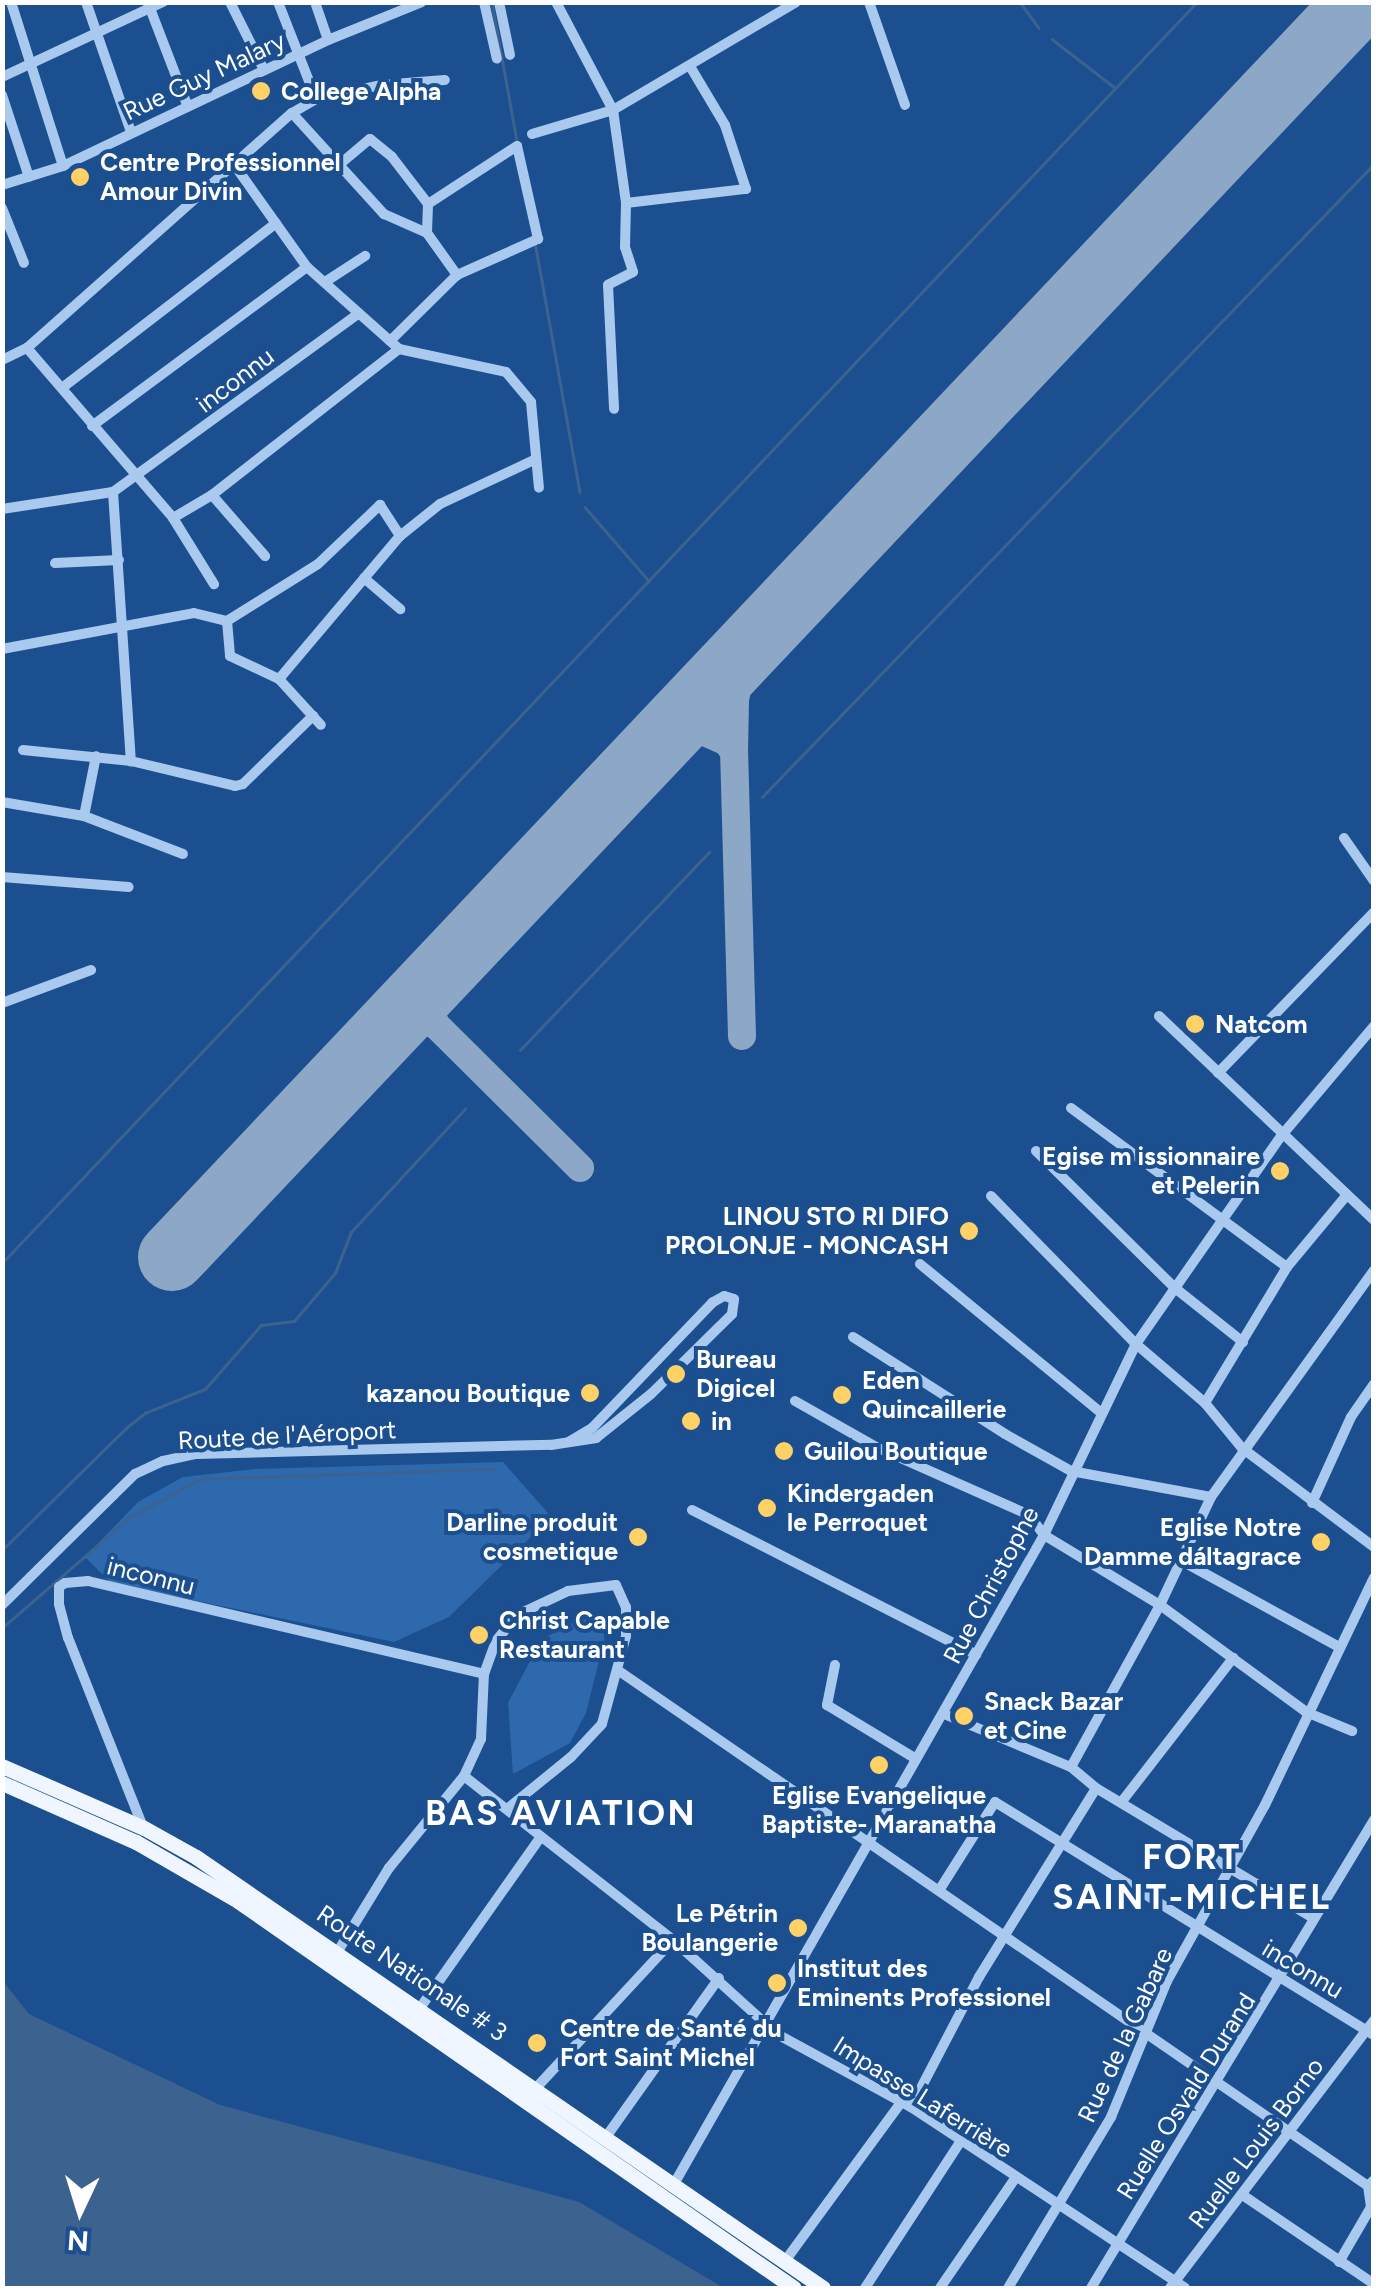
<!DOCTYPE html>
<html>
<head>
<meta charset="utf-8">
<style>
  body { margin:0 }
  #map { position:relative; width:1376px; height:2291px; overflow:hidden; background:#1b4f8f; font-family:Figtree,sans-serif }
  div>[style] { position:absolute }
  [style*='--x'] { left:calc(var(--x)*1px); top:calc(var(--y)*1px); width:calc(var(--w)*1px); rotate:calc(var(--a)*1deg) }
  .green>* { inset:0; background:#2e69ad }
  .water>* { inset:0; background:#3c6290 }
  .stream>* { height:2.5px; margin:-1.25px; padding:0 1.25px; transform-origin:1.25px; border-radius:1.25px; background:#3c6290 }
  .taxiway>* { height:28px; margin:-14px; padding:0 14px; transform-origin:14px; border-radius:14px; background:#8da7c7 }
  .runway>* { height:68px; margin:-34px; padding:0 34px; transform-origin:34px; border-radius:34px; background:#8da7c7 }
  .minor>* { height:10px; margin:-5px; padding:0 5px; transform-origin:5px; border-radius:5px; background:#a9c9ee }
  .primary>* { height:15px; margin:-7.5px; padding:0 7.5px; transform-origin:7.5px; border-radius:7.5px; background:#f0f6ff }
  .dots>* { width:28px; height:28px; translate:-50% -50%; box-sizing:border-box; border:5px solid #1b4f8f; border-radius:50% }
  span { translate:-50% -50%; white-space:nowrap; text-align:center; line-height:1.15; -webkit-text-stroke:8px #1b4f8f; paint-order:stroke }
  .street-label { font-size:25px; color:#fff }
  .poi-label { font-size:25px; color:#fff; font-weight:700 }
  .left { translate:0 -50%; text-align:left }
  .right { translate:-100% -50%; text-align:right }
  .district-label { font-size:35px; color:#fff; font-weight:700; letter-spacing:2.5px }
  .frame { position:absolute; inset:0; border:5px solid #fff; pointer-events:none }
  .north { position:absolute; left:30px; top:2161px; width:100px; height:100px; -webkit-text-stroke:8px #1b4f8f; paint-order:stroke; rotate:184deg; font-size:28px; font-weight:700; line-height:40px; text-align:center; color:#fff }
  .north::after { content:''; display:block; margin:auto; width:35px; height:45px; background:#fff; clip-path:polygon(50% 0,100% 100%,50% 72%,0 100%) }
</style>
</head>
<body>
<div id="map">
  <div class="green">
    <i style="clip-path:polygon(503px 1462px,548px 1513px,545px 1523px,449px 1617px,394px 1642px,111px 1583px,85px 1557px,138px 1502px,183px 1477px,255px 1469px)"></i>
    <i style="clip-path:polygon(610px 1617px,586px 1713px,570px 1743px,513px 1774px,508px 1703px,541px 1640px,577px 1620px)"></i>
  </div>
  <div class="water">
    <i style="clip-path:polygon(2px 1980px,29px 2014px,220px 2105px,579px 2202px,724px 2288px,3px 2288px)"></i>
  </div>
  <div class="stream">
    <i style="--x:492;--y:2;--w:141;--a:79.8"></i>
    <i style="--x:1020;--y:2;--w:32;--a:54"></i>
    <i style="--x:1052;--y:39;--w:78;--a:37.7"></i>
    <i style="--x:535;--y:242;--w:254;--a:79.8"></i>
    <i style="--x:585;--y:507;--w:98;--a:49.1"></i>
    <i style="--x:762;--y:797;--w:880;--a:-45.97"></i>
    <i style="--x:520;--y:1050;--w:274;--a:-46.3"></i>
    <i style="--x:2;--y:1263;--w:1737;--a:-46.54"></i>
    <i style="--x:2;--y:1550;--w:175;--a:-44.5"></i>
    <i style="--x:127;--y:1427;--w:23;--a:-38"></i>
    <i style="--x:145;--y:1413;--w:65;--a:-21.8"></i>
    <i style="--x:205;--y:1389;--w:85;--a:-48.8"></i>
    <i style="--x:261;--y:1325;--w:33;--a:-7"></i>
    <i style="--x:294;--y:1321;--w:63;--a:-49.5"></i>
    <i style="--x:335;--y:1273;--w:44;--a:-68.7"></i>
    <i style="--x:351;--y:1232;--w:168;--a:-47.2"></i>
    <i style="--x:2;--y:1628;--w:169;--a:-40.9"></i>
    <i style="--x:130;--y:1517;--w:81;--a:-28.2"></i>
    <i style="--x:201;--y:1479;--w:292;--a:-2"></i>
  </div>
  <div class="taxiway">
    <i style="--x:668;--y:733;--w:32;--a:-5"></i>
    <i style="--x:700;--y:730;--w:30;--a:24"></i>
    <i style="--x:727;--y:742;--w:12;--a:55"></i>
    <i style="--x:435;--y:979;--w:26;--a:108"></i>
    <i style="--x:427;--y:1004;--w:23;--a:67"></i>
    <i style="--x:391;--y:1026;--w:29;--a:-16"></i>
    <i style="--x:419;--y:1018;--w:18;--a:22"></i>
    <i style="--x:436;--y:1025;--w:203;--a:44.8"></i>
    <i style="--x:742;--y:1036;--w:284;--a:-91.6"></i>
    <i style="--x:734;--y:752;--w:52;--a:-88.9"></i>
    <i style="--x:735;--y:700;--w:48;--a:-79.2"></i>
  </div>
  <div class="runway">
    <i style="--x:172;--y:1257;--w:1727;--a:-46.6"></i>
  </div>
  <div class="minor">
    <i style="--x:11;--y:2;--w:172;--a:72.4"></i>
    <i style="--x:86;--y:2;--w:138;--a:70.9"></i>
    <i style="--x:230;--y:2;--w:76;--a:63.4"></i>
    <i style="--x:278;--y:2;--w:104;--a:68.6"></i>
    <i style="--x:315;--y:2;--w:40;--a:71.1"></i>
    <i style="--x:484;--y:2;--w:58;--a:77.2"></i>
    <i style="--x:499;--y:2;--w:54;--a:78.3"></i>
    <i style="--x:556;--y:2;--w:122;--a:62.2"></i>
    <i style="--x:613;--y:110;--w:94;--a:82"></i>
    <i style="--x:626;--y:203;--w:44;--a:91.3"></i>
    <i style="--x:625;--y:247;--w:26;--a:72"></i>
    <i style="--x:633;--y:272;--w:28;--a:153"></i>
    <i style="--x:608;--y:285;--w:124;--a:87.2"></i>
    <i style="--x:869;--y:2;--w:109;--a:70.7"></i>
    <i style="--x:148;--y:3;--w:111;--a:69"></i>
    <i style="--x:2;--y:77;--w:178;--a:-25"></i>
    <i style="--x:2;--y:95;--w:86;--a:71.8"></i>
    <i style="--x:292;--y:113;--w:137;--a:47.7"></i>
    <i style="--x:384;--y:214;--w:47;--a:23.8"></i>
    <i style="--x:427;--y:233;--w:52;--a:54.5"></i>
    <i style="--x:532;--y:134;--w:84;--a:-16.5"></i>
    <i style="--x:613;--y:110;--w:212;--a:-30.5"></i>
    <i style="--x:233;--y:163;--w:128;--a:54.6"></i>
    <i style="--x:307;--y:267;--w:123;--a:41.7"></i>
    <i style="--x:399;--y:349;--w:109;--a:12.1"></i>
    <i style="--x:506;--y:372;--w:39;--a:50"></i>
    <i style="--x:531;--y:402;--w:86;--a:84.7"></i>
    <i style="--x:340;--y:164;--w:39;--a:-40"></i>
    <i style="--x:370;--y:139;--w:28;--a:39"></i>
    <i style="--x:392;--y:157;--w:59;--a:52.5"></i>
    <i style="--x:428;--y:204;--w:29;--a:92"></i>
    <i style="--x:2;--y:185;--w:64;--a:-17.3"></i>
    <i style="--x:63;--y:166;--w:293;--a:-25.4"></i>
    <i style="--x:328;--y:40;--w:101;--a:-22"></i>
    <i style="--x:626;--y:203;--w:121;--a:-6.7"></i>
    <i style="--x:746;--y:189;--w:67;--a:-108.2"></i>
    <i style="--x:725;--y:125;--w:66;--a:-120.8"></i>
    <i style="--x:2;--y:208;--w:59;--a:68.2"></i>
    <i style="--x:325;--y:282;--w:48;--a:-33"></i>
    <i style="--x:390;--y:341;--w:94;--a:-44.6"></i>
    <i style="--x:457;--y:275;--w:89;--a:-24"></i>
    <i style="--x:538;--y:239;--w:95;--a:-102.7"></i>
    <i style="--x:517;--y:146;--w:106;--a:146.9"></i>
    <i style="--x:27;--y:348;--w:224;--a:49.3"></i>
    <i style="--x:173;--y:518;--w:78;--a:58.2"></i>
    <i style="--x:2;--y:360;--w:28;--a:-26"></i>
    <i style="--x:27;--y:348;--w:354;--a:-41.6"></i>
    <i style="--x:292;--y:113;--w:28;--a:-30"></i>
    <i style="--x:316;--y:99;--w:66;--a:-12.2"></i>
    <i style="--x:381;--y:85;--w:64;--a:-4.5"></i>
    <i style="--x:62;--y:388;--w:270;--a:-37.6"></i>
    <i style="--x:92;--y:426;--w:267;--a:-36.5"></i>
    <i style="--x:113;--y:492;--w:270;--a:86.2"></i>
    <i style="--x:212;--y:495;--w:81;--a:49"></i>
    <i style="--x:2;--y:509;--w:112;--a:-8.7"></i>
    <i style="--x:113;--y:492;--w:304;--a:-36"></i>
    <i style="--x:173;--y:518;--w:45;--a:-30.5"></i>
    <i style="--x:212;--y:495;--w:237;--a:-38"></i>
    <i style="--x:55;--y:563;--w:64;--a:-2.7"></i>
    <i style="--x:364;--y:578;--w:48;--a:40.7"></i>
    <i style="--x:227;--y:621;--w:35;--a:85"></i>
    <i style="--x:230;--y:656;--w:54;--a:25.1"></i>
    <i style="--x:279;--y:679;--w:187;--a:-49.8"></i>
    <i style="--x:400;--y:536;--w:51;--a:-38.7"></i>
    <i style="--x:440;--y:504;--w:106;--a:-25.1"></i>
    <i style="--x:2;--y:649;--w:195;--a:-10.6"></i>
    <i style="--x:194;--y:613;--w:34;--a:14"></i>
    <i style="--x:227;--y:621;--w:107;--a:-32.1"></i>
    <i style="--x:318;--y:564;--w:86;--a:-43.6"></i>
    <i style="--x:380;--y:505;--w:37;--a:57"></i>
    <i style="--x:279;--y:679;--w:62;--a:47.6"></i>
    <i style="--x:23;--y:750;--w:109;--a:5.8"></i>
    <i style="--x:131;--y:761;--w:107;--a:13.5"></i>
    <i style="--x:235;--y:786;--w:8;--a:-14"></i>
    <i style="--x:243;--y:784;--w:98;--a:-44.2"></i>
    <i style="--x:2;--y:802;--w:83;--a:9.7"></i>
    <i style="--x:84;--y:816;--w:106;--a:21"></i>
    <i style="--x:84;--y:816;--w:61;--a:-78.7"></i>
    <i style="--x:1344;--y:838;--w:52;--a:55.1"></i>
    <i style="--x:2;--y:877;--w:127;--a:4.5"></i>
    <i style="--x:2;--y:1003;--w:95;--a:-20.3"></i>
    <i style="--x:1159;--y:1016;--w:296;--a:43.5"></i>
    <i style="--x:1218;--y:1073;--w:224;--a:-45.9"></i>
    <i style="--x:1071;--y:1108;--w:268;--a:36.4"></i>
    <i style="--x:1036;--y:1151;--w:195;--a:44.6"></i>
    <i style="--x:1175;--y:1288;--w:87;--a:38.5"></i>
    <i style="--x:991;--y:1196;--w:207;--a:45.6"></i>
    <i style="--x:1136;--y:1344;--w:91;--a:40.5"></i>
    <i style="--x:1205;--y:1403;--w:58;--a:50.6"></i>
    <i style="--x:1242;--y:1448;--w:165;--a:36.9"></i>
    <i style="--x:920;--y:1264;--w:233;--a:39.4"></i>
    <i style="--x:853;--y:1337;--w:180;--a:32.5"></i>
    <i style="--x:1005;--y:1434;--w:76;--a:29.3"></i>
    <i style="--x:1071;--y:1471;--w:142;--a:10.5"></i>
    <i style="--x:795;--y:1401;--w:95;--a:29.5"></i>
    <i style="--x:878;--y:1448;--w:165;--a:23.9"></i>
    <i style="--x:1029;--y:1515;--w:25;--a:53"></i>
    <i style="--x:1044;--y:1535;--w:135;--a:31.1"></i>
    <i style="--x:1160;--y:1605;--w:181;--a:36.2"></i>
    <i style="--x:1306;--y:1712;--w:50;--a:22.4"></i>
    <i style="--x:1205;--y:1403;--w:159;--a:-58.9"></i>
    <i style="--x:1287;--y:1267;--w:92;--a:-50.3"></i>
    <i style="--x:1312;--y:1503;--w:94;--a:-65.6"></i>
    <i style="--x:1351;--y:1417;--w:40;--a:-55.1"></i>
    <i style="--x:692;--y:1510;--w:319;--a:27"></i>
    <i style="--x:1182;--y:1561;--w:177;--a:28.7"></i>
    <i style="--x:2;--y:1605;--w:187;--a:-44.6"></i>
    <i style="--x:135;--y:1474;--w:31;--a:-25"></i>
    <i style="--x:163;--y:1461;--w:35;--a:-12"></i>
    <i style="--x:197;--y:1454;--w:354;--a:-1.5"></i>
    <i style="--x:551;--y:1445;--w:46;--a:-8.8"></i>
    <i style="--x:596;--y:1438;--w:70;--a:-38.7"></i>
    <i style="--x:651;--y:1394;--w:114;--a:-44.6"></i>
    <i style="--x:732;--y:1314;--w:15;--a:-82"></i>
    <i style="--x:734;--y:1299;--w:10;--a:-163"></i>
    <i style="--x:724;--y:1296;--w:13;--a:151"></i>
    <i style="--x:713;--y:1302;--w:175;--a:133.8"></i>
    <i style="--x:592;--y:1428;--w:26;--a:149"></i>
    <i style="--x:835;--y:1665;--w:41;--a:101.3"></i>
    <i style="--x:827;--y:1705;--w:104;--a:31.2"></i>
    <i style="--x:619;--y:1671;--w:916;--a:34.51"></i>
    <i style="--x:944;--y:1714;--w:138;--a:22.7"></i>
    <i style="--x:1071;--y:1767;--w:33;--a:40"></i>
    <i style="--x:1096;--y:1788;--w:253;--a:30.9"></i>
    <i style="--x:1071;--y:1767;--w:185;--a:-61.2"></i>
    <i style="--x:1160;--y:1605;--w:119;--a:-64.7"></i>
    <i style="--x:1211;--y:1497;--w:279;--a:-54.3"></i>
    <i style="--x:464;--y:1776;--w:266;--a:38.1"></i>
    <i style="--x:673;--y:1940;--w:140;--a:42.1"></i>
    <i style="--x:777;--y:2034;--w:153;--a:28.6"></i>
    <i style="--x:911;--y:2107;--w:328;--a:33.4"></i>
    <i style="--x:1123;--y:1800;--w:180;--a:-52.2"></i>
    <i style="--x:143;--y:1827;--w:203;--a:-111.6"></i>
    <i style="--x:68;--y:1638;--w:35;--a:-105"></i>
    <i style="--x:59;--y:1604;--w:17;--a:-90"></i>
    <i style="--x:59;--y:1587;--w:7;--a:-34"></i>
    <i style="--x:65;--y:1583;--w:23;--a:-5"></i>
    <i style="--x:88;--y:1581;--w:407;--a:13.2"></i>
    <i style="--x:940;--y:1889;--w:103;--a:-57.7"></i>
    <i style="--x:995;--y:1802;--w:445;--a:31.6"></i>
    <i style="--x:335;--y:1956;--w:103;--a:-58.5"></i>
    <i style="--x:389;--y:1868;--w:119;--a:-50.8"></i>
    <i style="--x:464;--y:1776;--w:41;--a:-65.3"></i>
    <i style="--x:481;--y:1739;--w:65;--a:-87.4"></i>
    <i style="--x:484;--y:1674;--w:35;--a:-70"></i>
    <i style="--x:496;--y:1641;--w:33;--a:-51"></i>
    <i style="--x:517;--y:1615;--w:56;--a:-25.2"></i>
    <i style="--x:568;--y:1591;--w:48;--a:-7.1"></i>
    <i style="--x:616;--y:1585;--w:24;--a:66"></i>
    <i style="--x:626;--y:1607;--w:29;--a:90"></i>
    <i style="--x:626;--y:1636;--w:91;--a:105.3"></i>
    <i style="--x:602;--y:1724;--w:45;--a:133.2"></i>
    <i style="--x:571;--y:1757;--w:82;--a:140.9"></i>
    <i style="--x:420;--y:2008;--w:207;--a:-54.8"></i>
    <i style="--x:536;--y:2088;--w:202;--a:-47.2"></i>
    <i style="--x:911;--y:2107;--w:147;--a:-62.4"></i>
    <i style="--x:979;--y:1977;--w:222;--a:-58.2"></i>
    <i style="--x:606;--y:2137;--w:195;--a:-54.6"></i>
    <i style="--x:674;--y:2184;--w:747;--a:-60.31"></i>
    <i style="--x:1044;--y:1535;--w:212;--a:-64.3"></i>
    <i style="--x:1136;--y:1344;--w:255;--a:-55.1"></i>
    <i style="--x:1282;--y:1135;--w:143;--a:-49.8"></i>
    <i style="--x:1244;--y:2196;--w:157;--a:34.1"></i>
    <i style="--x:785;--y:2261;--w:198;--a:-53.8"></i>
    <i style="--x:1339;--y:2262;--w:64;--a:-59.8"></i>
    <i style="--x:1371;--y:2207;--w:21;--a:-98"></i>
    <i style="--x:1368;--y:2186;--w:8;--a:-45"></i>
    <i style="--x:865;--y:2288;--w:174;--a:-56.9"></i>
    <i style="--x:940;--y:2288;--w:135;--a:-55.6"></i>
    <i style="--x:1008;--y:2288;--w:200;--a:-58.9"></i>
    <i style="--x:1111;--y:2117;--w:147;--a:-67.6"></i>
    <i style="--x:1167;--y:1981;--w:201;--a:-60.9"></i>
    <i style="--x:1265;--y:1805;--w:252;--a:-64.4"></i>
    <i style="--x:1091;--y:2288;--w:547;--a:-58.84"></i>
    <i style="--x:1170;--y:2288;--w:337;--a:-52.7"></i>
  </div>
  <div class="primary">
    <i style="--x:2;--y:1766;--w:155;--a:23.6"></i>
    <i style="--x:144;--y:1828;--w:60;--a:29.1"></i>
    <i style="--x:196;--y:1857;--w:761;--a:34.5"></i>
    <i style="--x:2;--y:1783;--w:146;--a:23.8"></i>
    <i style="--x:136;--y:1842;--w:118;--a:30"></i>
    <i style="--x:238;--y:1901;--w:677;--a:34.84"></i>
  </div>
  <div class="dots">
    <i style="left:261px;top:91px;background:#ffd166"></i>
    <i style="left:80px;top:177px;background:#ffd166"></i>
    <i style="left:1195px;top:1024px;background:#ffd166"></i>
    <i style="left:1280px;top:1171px;background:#ffd166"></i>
    <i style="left:969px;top:1231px;background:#ffd166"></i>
    <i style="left:676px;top:1374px;background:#ffd166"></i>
    <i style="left:590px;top:1393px;background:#ffd166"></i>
    <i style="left:842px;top:1395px;background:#ffd166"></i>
    <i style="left:691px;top:1421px;background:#ffd166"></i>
    <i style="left:784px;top:1451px;background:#ffd166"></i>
    <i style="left:767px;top:1508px;background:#ffd166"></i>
    <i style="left:638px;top:1537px;background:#ffd166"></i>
    <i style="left:1321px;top:1542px;background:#ffd166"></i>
    <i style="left:479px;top:1635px;background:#ffd166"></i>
    <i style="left:964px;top:1716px;background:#ffd166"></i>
    <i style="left:879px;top:1765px;background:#ffd166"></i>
    <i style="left:798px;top:1928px;background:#ffd166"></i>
    <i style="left:777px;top:1983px;background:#ffd166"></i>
    <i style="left:537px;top:2043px;background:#ffd166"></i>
  </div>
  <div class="street-label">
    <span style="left:204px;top:76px;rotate:-25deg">Rue Guy Malary</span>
    <span style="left:235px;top:380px;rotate:-37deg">inconnu</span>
    <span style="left:287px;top:1435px;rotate:-3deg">Route de l'Aéroport</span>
    <span style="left:151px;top:1576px;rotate:14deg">inconnu</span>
    <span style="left:991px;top:1585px;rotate:-62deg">Rue Christophe</span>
    <span style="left:1303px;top:1969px;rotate:31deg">inconnu</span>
    <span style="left:412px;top:1973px;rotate:34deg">Route Nationale # 3</span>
    <span style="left:1125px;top:2035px;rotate:-65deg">Rue de la Gabare</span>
    <span style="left:1186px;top:2096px;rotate:-58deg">Ruelle Osvald Durand</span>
    <span style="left:923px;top:2097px;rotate:32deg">Impasse Laferrière</span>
    <span style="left:1256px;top:2143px;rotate:-53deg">Ruelle Louis Borno</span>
  </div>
  <div class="poi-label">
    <span class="left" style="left:281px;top:91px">College Alpha</span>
    <span class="left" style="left:100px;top:177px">Centre Professionnel<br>Amour Divin</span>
    <span class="left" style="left:1215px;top:1024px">Natcom</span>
    <span class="right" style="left:1260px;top:1171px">Egise m issionnaire<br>et Pelerin</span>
    <span class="right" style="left:949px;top:1231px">LINOU STO RI DIFO<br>PROLONJE - MONCASH</span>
    <span class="left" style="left:696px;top:1374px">Bureau<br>Digicel</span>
    <span class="left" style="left:862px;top:1395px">Eden<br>Quincaillerie</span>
    <span class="right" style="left:570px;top:1393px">kazanou Boutique</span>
    <span class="left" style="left:711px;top:1421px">in</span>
    <span class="left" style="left:804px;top:1451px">Guilou Boutique</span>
    <span class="left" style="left:787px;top:1508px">Kindergaden<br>le Perroquet</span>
    <span class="right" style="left:618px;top:1537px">Darline produit<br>cosmetique</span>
    <span class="right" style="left:1301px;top:1542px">Eglise Notre<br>Damme dáltagrace</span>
    <span class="left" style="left:499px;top:1635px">Christ Capable<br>Restaurant</span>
    <span class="left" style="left:984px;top:1716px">Snack Bazar<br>et Cine</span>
    <span style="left:879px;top:1810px">Eglise Evangelique<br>Baptiste- Maranatha</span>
    <span class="right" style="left:778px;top:1928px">Le Pétrin<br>Boulangerie</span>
    <span class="left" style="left:797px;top:1983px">Institut des<br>Eminents Professionel</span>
    <span class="left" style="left:560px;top:2043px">Centre de Santé du<br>Fort Saint Michel</span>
  </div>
  <div class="district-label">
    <span style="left:561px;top:1813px">BAS AVIATION</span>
    <span style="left:1192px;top:1877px">FORT<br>SAINT-MICHEL</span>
  </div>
  <div class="frame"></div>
  <div class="north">N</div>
</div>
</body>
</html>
